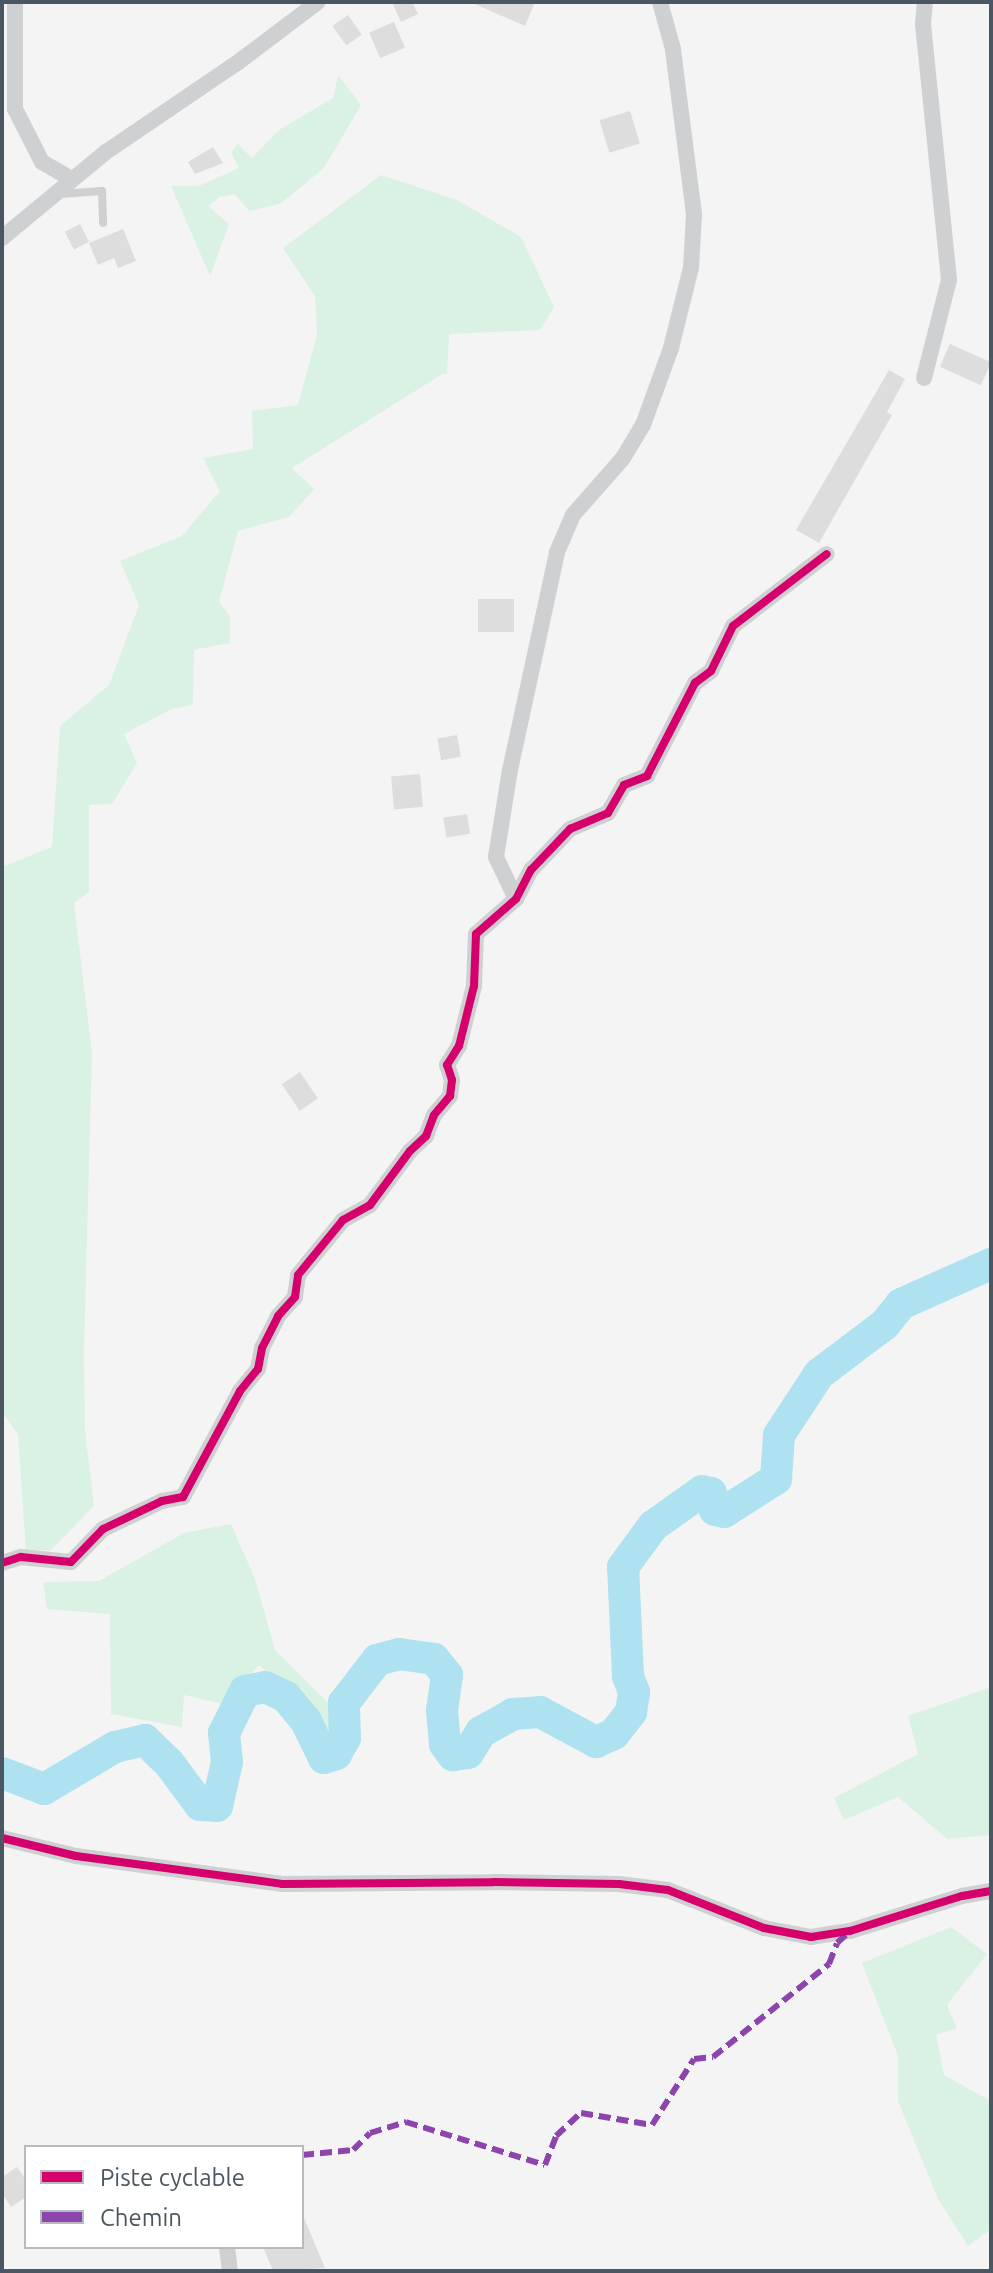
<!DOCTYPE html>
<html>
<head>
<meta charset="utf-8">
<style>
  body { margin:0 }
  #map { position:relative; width:993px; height:2273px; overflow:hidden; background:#f4f4f4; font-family:Ubuntu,sans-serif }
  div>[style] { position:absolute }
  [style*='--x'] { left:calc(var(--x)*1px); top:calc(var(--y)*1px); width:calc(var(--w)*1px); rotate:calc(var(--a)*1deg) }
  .green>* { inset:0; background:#d9f2e3 }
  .river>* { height:32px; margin:-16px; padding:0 16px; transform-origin:16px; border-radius:16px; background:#aee2f0 }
  .building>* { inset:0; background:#ddddde; transform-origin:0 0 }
  .service>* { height:8px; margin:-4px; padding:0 4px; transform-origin:4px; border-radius:4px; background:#ced0d2 }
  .minor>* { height:16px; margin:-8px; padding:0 8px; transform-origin:8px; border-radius:8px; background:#ced0d2 }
  .quiet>* { height:6px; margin-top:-3px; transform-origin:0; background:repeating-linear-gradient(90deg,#8e44ad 0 12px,transparent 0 18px) }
  .cycleway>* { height:8px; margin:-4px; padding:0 4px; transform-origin:4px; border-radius:4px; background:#d6006c }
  span { translate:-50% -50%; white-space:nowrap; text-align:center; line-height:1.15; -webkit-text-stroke:6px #fff; paint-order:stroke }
  .frame { position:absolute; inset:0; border:4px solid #4a5661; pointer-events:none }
  .legend { position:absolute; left:24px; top:2145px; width:280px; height:104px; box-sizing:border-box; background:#fff; border:2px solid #b7bbc0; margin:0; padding:10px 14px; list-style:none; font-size:24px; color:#4a5661 }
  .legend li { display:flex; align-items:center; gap:16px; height:40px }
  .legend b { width:40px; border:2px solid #b7bbc0 }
</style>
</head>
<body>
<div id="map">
  <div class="green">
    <i style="clip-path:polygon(338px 75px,361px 105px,324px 168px,280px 204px,249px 211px,235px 194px,220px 197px,208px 206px,229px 224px,210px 276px,171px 186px,199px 186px,239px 168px,231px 152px,238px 144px,252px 158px,279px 130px,333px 98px)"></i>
    <i style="clip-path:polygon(381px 175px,457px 200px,521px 237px,554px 307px,540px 330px,449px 334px,447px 374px,444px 373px,292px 468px,314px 489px,289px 517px,238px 531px,219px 602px,230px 616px,230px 643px,194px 650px,193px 705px,172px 709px,124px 734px,137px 763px,112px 804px,89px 805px,89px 892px,74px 903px,92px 1053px,84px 1350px,85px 1430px,94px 1506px,51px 1550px,26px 1551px,18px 1434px,2px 1412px,2px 867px,52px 847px,60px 726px,109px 685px,139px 605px,120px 561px,182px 536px,220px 491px,203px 458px,253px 449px,252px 411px,298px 405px,317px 335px,315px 296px,283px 248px)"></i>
    <i style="clip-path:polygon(231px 1524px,255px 1579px,275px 1650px,335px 1710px,338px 1738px,259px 1665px,222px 1704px,184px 1695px,182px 1727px,111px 1714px,110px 1614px,47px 1609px,43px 1582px,99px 1581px,184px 1533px)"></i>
    <i style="clip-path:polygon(991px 1687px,991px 1835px,947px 1839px,898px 1797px,844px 1820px,834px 1798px,918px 1754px,908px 1716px)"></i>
    <i style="clip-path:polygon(951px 1927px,987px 1954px,947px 2005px,957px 2028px,936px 2035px,944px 2075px,991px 2101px,991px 2229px,968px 2246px,938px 2199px,898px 2101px,898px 2056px,862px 1963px)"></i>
  </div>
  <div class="river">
    <i style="--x:2;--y:1773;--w:45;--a:20.9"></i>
    <i style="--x:44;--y:1789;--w:82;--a:-30.6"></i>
    <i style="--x:115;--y:1747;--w:31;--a:-13"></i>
    <i style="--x:145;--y:1740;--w:33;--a:44"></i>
    <i style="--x:169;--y:1763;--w:52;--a:53.6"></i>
    <i style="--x:200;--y:1805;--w:17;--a:3"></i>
    <i style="--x:217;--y:1806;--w:45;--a:-77.2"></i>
    <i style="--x:227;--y:1762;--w:29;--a:-96"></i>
    <i style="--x:224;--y:1733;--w:47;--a:-63.4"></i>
    <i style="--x:245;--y:1691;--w:20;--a:-11"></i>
    <i style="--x:265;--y:1687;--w:23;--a:25"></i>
    <i style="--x:286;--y:1697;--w:31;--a:50"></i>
    <i style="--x:306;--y:1721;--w:41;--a:64.1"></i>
    <i style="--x:324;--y:1758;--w:13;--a:-18"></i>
    <i style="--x:336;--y:1754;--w:18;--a:-61"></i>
    <i style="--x:345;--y:1738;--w:35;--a:-92"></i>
    <i style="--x:344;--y:1703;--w:54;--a:-52.5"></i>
    <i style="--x:377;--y:1660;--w:23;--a:-15"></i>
    <i style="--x:399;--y:1654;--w:35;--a:8"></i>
    <i style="--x:434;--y:1659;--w:21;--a:51"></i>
    <i style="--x:447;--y:1675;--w:35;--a:98"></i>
    <i style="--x:442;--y:1710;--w:34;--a:85"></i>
    <i style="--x:445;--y:1744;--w:14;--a:54"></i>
    <i style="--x:453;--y:1755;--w:15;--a:-8"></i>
    <i style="--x:468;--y:1753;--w:25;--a:-58"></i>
    <i style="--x:481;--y:1732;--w:37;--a:-29"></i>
    <i style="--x:513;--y:1714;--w:27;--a:-4"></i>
    <i style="--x:540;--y:1712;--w:64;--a:28.2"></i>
    <i style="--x:596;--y:1742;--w:20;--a:-24"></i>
    <i style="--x:614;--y:1734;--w:28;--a:-52"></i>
    <i style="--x:631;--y:1712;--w:20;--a:-81"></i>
    <i style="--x:634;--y:1692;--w:17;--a:-111"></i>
    <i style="--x:628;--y:1676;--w:109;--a:-92.6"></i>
    <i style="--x:623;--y:1567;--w:51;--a:-53.8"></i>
    <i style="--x:653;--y:1526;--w:60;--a:-35.5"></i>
    <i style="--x:702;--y:1491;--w:9;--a:13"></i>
    <i style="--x:711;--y:1493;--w:17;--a:77"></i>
    <i style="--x:715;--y:1510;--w:9;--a:13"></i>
    <i style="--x:724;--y:1512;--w:62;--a:-32.4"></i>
    <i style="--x:776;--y:1479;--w:44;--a:-86.1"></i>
    <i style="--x:779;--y:1435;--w:73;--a:-56.7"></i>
    <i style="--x:819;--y:1374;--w:83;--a:-37.1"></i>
    <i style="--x:885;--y:1324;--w:26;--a:-51"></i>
    <i style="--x:901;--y:1304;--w:98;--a:-24"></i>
  </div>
  <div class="building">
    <i style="clip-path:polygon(392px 2px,412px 2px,418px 14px,401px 22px)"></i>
    <i style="clip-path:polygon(470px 2px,535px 2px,525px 26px)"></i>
    <i style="left:348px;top:15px;width:24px;height:19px;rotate:55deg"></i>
    <i style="left:394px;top:22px;width:28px;height:27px;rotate:67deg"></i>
    <i style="left:630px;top:111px;width:34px;height:32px;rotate:73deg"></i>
    <i style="clip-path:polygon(213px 147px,223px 163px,195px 174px,188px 162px)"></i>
    <i style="left:80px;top:224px;width:20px;height:17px;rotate:63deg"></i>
    <i style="clip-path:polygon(123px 229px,136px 261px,118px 268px,114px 258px,98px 265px,89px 243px)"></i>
    <i style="left:950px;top:344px;width:45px;height:25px;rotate:24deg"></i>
    <i style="clip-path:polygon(889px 370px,905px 379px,887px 412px,892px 415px,819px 543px,796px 530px)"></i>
    <i style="left:478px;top:599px;width:36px;height:33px"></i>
    <i style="left:457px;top:735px;width:22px;height:20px;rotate:80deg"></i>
    <i style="left:420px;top:774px;width:33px;height:29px;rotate:85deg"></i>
    <i style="left:467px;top:814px;width:20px;height:24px;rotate:81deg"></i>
    <i style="left:300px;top:1072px;width:32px;height:22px;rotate:56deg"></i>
    <i style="clip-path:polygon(17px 2167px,26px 2180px,26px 2197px,11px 2207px,2px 2193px,2px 2177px)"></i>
    <i style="clip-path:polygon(302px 2213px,325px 2268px,273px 2271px,263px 2247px,302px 2247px)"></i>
  </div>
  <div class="service">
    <i style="--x:60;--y:194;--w:42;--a:-4.1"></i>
    <i style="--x:102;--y:191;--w:32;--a:88"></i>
  </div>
  <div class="minor">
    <i style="--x:15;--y:2;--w:107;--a:90"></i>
    <i style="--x:15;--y:109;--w:59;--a:63"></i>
    <i style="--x:42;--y:162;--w:34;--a:30"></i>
    <i style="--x:2;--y:238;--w:135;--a:-39.6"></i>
    <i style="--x:106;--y:152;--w:158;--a:-34.2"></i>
    <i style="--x:237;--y:63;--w:101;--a:-37"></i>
    <i style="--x:924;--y:378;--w:101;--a:-75.7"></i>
    <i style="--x:949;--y:280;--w:257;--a:-95.8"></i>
    <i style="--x:923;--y:24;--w:22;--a:-85"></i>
    <i style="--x:516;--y:899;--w:47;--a:-115.5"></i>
    <i style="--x:496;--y:857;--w:88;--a:-80.9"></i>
    <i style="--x:510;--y:770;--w:223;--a:-77.8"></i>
    <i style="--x:557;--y:552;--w:40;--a:-66.6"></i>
    <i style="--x:573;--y:515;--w:76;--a:-48.7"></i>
    <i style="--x:623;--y:458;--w:39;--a:-59"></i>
    <i style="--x:643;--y:425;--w:82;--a:-70"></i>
    <i style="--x:671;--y:348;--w:82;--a:-76"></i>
    <i style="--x:691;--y:268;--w:54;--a:-86.8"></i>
    <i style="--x:694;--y:214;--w:166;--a:-97.3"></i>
    <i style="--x:673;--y:49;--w:49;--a:-105.5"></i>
    <i style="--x:2;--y:1563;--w:20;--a:-18"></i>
    <i style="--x:21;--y:1557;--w:50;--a:5.7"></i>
    <i style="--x:71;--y:1562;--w:46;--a:-45.9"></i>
    <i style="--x:103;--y:1529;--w:65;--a:-25.4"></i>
    <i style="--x:162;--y:1501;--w:21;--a:-11"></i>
    <i style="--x:183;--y:1497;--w:120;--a:-61.7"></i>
    <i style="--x:240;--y:1391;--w:28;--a:-51"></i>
    <i style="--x:258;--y:1369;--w:21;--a:-79"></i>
    <i style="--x:262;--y:1348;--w:36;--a:-63"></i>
    <i style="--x:278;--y:1316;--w:25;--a:-48"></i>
    <i style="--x:295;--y:1297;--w:22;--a:-82"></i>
    <i style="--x:298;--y:1275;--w:71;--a:-50.7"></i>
    <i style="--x:343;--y:1220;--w:31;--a:-29"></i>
    <i style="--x:370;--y:1205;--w:67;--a:-53.5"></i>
    <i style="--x:410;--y:1151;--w:22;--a:-43"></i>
    <i style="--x:426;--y:1136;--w:22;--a:-69"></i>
    <i style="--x:434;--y:1115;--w:25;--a:-50"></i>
    <i style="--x:450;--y:1096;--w:16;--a:-83"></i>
    <i style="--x:452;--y:1080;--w:16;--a:-108"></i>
    <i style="--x:447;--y:1065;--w:22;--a:-58"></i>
    <i style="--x:459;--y:1046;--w:62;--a:-76"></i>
    <i style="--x:474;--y:986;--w:52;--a:-87.8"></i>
    <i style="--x:476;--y:934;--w:53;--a:-41.2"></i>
    <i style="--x:516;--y:899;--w:33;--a:-63"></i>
    <i style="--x:531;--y:870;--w:57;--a:-46.4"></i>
    <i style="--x:570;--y:829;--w:41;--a:-22.8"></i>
    <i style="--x:608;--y:813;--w:32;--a:-60"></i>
    <i style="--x:624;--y:785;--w:25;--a:-21"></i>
    <i style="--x:647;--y:776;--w:105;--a:-62.7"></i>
    <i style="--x:695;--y:683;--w:20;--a:-37"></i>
    <i style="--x:711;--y:671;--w:50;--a:-63.9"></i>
    <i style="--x:733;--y:626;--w:118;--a:-37.5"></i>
    <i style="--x:2;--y:1838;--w:76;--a:13.7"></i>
    <i style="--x:76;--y:1856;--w:208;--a:7.7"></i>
    <i style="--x:282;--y:1884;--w:212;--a:-0.5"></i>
    <i style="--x:494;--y:1882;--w:125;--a:0.9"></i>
    <i style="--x:619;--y:1884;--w:49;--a:7"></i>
    <i style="--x:668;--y:1890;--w:103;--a:21.6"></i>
    <i style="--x:764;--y:1928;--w:48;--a:10.8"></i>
    <i style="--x:811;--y:1937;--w:39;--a:-9"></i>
    <i style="--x:850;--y:1931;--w:117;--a:-17.4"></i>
    <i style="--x:962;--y:1896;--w:29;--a:-10"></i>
    <i style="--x:227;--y:2247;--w:24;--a:83"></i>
  </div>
  <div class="quiet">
    <i style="--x:302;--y:2155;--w:51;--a:-5.6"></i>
    <i style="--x:353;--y:2150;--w:24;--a:-45"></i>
    <i style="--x:370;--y:2133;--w:38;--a:-17"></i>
    <i style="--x:406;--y:2122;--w:145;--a:17.2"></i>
    <i style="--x:545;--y:2165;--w:31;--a:-69"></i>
    <i style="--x:556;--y:2136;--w:34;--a:-43"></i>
    <i style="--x:581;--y:2113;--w:72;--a:9.6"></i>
    <i style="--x:652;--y:2125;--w:78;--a:-57.5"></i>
    <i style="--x:694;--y:2059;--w:19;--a:-6"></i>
    <i style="--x:713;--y:2057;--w:149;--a:-38.7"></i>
    <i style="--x:829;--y:1964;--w:22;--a:-69"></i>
    <i style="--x:837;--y:1943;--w:13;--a:-42"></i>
  </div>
  <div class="cycleway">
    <i style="--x:2;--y:1563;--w:20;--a:-18"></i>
    <i style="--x:21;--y:1557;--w:50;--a:5.7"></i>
    <i style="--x:71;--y:1562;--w:46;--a:-45.9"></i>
    <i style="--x:103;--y:1529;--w:65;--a:-25.4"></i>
    <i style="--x:162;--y:1501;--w:21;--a:-11"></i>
    <i style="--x:183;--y:1497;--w:120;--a:-61.7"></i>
    <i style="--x:240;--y:1391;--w:28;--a:-51"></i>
    <i style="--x:258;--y:1369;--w:21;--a:-79"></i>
    <i style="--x:262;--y:1348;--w:36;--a:-63"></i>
    <i style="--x:278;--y:1316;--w:25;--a:-48"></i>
    <i style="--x:295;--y:1297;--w:22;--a:-82"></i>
    <i style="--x:298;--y:1275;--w:71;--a:-50.7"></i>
    <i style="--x:343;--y:1220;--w:31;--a:-29"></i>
    <i style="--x:370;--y:1205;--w:67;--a:-53.5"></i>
    <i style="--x:410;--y:1151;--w:22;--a:-43"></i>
    <i style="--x:426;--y:1136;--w:22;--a:-69"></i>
    <i style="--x:434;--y:1115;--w:25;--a:-50"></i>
    <i style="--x:450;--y:1096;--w:16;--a:-83"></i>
    <i style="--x:452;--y:1080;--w:16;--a:-108"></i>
    <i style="--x:447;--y:1065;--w:22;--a:-58"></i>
    <i style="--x:459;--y:1046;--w:62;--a:-76"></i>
    <i style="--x:474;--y:986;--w:52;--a:-87.8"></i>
    <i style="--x:476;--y:934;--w:53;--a:-41.2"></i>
    <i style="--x:516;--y:899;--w:33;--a:-63"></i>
    <i style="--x:531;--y:870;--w:57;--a:-46.4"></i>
    <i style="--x:570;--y:829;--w:41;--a:-22.8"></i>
    <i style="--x:608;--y:813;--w:32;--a:-60"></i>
    <i style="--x:624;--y:785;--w:25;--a:-21"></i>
    <i style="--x:647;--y:776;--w:105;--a:-62.7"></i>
    <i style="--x:695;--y:683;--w:20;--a:-37"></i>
    <i style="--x:711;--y:671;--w:50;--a:-63.9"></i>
    <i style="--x:733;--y:626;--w:118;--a:-37.5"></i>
    <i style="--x:2;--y:1838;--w:76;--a:13.7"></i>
    <i style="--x:76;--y:1856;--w:208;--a:7.7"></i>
    <i style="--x:282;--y:1884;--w:212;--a:-0.5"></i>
    <i style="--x:494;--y:1882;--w:125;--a:0.9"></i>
    <i style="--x:619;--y:1884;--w:49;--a:7"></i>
    <i style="--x:668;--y:1890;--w:103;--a:21.6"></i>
    <i style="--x:764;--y:1928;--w:48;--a:10.8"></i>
    <i style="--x:811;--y:1937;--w:39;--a:-9"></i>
    <i style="--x:850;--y:1931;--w:117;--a:-17.4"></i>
    <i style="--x:962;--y:1896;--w:29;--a:-10"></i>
  </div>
  <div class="frame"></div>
  <ul class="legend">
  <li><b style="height:10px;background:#d6006c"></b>Piste cyclable</li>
  <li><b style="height:10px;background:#8e44ad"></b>Chemin</li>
  </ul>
</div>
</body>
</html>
